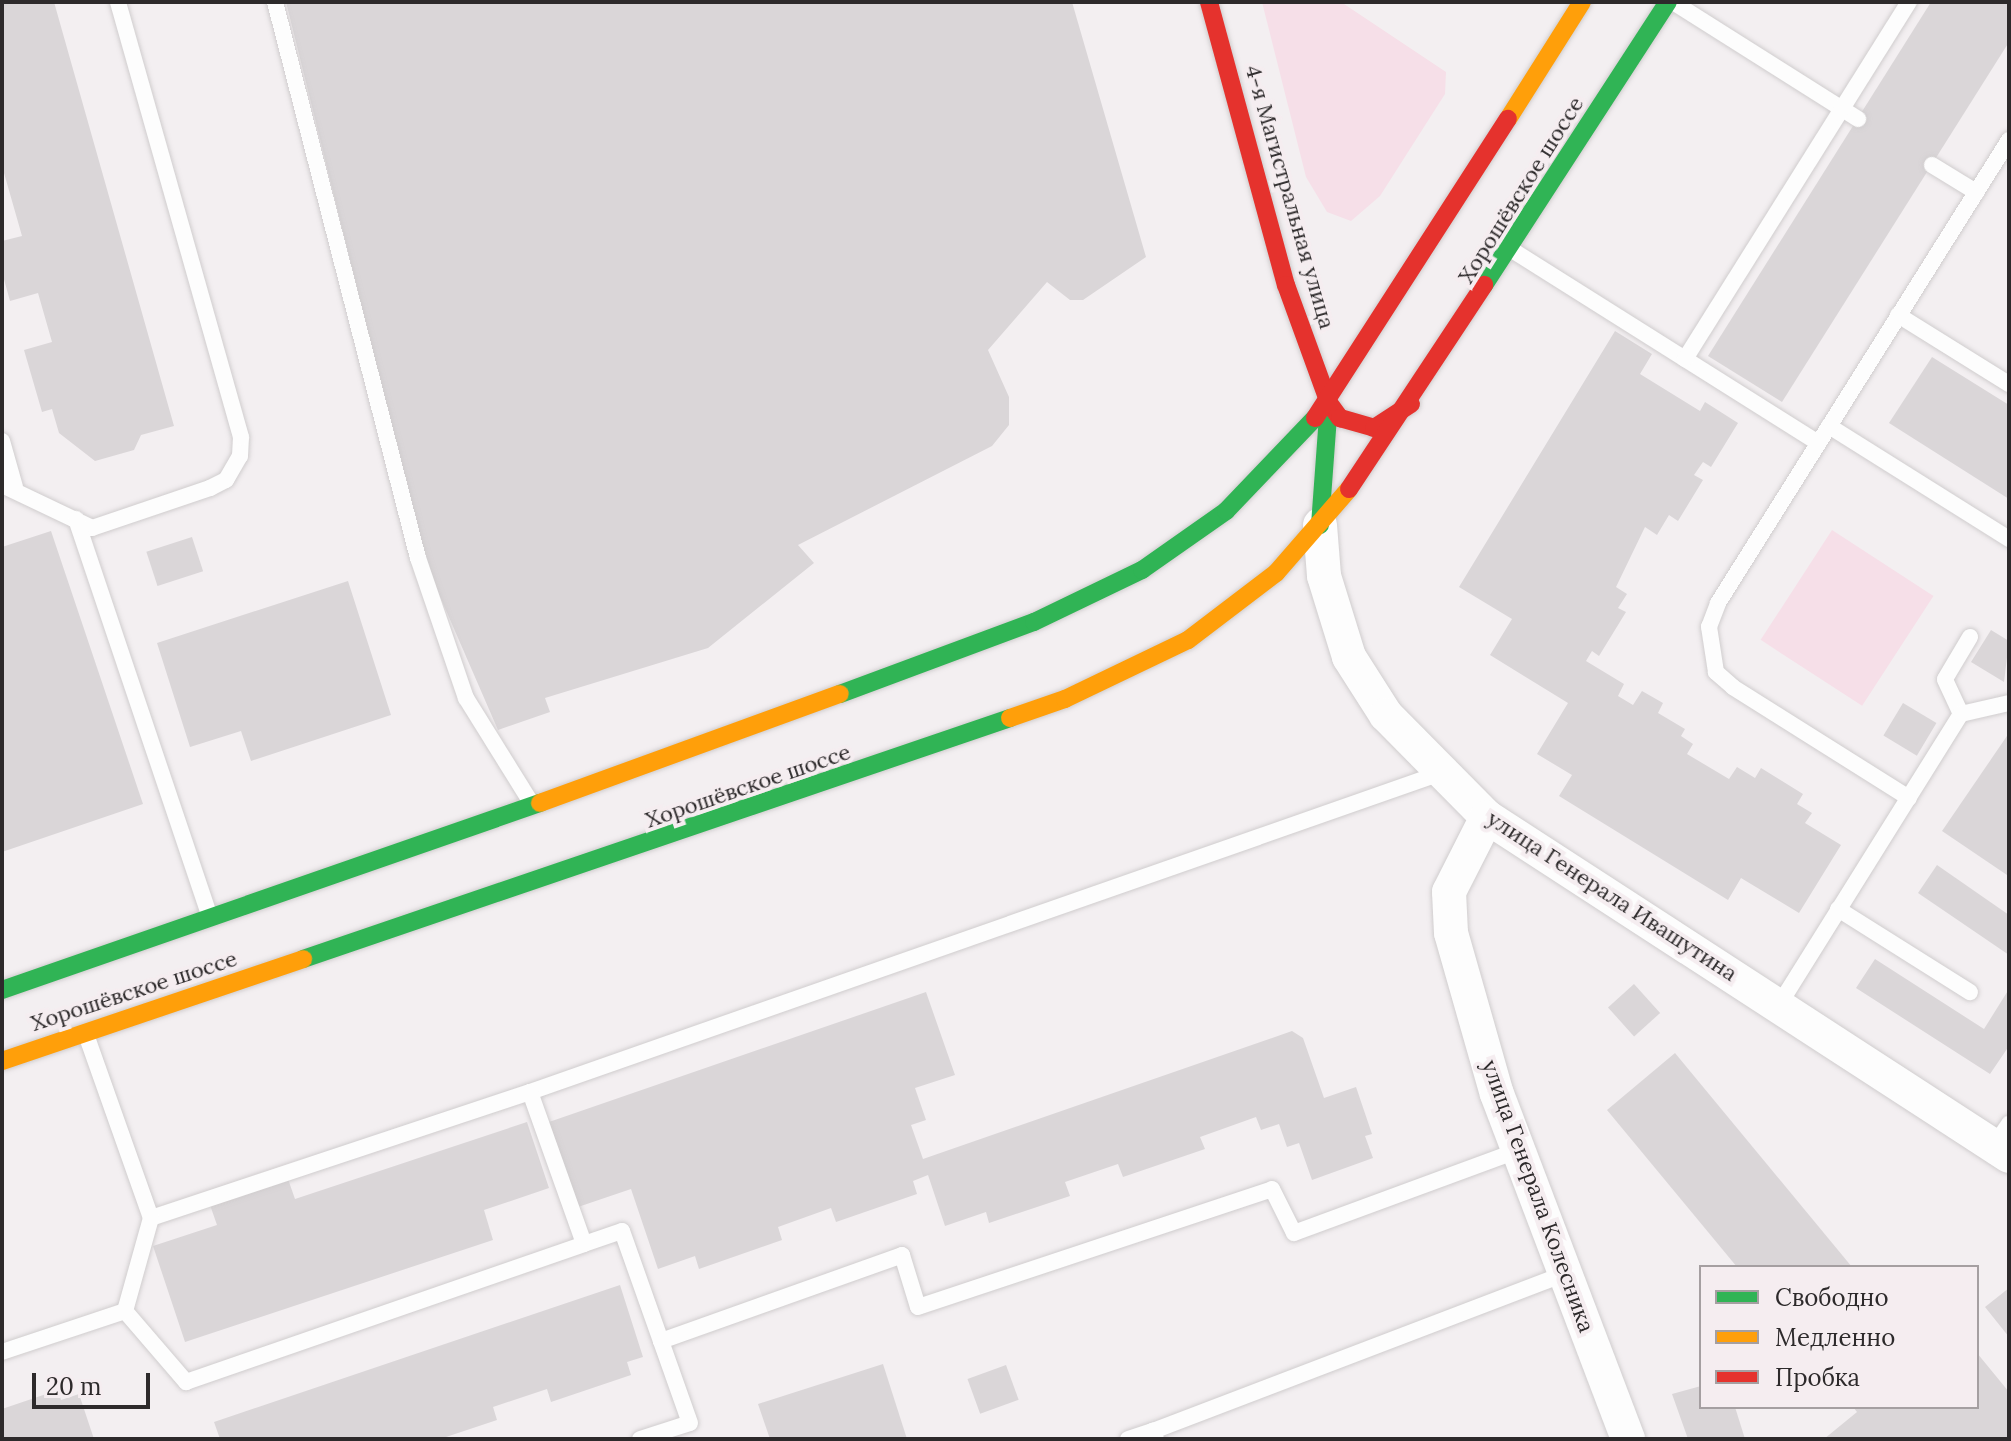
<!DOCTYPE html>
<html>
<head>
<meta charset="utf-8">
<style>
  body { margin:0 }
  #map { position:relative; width:2011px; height:1441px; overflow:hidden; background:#f3eff1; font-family:Lora,serif }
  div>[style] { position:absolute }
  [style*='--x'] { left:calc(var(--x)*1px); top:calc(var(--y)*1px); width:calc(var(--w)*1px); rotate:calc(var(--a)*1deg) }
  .green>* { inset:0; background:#f6dfe8; transform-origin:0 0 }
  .building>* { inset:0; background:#dad6d8; transform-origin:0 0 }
  .roads { filter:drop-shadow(0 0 2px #d0cdce) drop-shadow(0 0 2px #d0cdce) }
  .lane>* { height:16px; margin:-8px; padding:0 8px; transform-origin:8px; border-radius:8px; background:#fdfdfd }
  .street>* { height:34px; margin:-17px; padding:0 17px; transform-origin:17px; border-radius:17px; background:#fdfdfd }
  .fast>* { height:18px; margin:-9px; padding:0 9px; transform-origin:9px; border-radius:9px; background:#30b455 }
  .slow>* { height:18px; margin:-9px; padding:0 9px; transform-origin:9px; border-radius:9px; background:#ff9f0a }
  .jam>* { height:18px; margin:-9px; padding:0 9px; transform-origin:9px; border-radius:9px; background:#e5322d }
  span { translate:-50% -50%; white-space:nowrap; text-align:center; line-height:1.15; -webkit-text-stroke:8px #f5edf0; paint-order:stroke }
  .street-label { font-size:22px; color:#2d2a2b }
  .frame { position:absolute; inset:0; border:4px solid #2d2a2b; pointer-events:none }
  .legend { position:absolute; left:1699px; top:1265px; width:280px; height:144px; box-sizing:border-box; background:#f5edf0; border:2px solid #a59fa1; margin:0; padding:10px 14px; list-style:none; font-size:24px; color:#2d2a2b }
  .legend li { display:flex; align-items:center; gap:16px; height:40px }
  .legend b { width:40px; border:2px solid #a59fa1 }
  .scale { position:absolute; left:32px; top:1373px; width:118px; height:36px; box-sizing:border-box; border:4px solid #2d2a2b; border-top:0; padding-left:10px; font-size:24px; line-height:28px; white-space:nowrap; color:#2d2a2b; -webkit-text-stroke:6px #f5edf0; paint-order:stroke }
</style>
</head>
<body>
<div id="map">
  <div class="green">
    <i style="clip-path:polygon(1262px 2px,1341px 2px,1446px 72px,1445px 94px,1380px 196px,1351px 221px,1327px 212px,1306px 177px)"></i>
    <i style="left:1832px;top:530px;width:121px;height:131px;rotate:33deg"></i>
  </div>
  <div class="building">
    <i style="clip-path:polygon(2px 2px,54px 2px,174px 426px,141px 435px,134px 450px,95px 461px,59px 433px,52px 409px,42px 412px,24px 350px,52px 342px,38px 293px,10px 301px,2px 272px,2px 241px,22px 236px,2px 166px)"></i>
    <i style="clip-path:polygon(286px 2px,1072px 2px,1146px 257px,1083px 300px,1070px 300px,1047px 282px,988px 350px,1009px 397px,1009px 425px,992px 446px,798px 545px,814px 563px,708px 648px,545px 698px,550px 712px,498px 730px,425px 562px)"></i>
    <i style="clip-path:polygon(1931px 2px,2009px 2px,2009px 42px,1782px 402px,1708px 356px)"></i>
    <i style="clip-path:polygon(1615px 331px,1652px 354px,1640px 374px,1700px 411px,1705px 402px,1738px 423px,1711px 467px,1703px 462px,1694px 475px,1703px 480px,1678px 521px,1669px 515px,1657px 535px,1645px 527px,1616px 587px,1627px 594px,1618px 608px,1626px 612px,1599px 656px,1592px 651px,1586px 661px,1624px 684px,1618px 696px,1633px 705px,1642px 691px,1663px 703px,1658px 713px,1685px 729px,1681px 736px,1693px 744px,1687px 754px,1729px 779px,1737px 767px,1755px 778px,1761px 768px,1803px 794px,1797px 804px,1812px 813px,1805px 823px,1841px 845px,1799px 913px,1741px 878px,1728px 900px,1559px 796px,1572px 775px,1537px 754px,1568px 703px,1490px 655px,1512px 619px,1459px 587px)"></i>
    <i style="clip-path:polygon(1932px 357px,2009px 405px,2009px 499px,1889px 423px)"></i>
    <i style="clip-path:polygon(51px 531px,143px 804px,2px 852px,2px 547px)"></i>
    <i style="left:192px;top:537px;width:36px;height:48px;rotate:72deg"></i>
    <i style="clip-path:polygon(348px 581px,391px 715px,251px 761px,241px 731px,190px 747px,157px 643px)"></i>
    <i style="clip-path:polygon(1991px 630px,2009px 641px,2004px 682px,1971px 662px)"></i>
    <i style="left:1903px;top:703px;width:39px;height:38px;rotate:31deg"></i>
    <i style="clip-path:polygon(2009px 733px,2009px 871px,2007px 875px,1942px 831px)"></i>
    <i style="clip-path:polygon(1937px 865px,2009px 915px,2009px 955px,1918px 893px)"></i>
    <i style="clip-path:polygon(1875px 959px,1984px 1029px,2009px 989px,2009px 1046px,1990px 1074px,1856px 988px)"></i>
    <i style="left:1634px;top:984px;width:39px;height:35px;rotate:48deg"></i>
    <i style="clip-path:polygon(926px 992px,955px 1075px,915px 1088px,926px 1120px,911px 1125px,923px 1159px,1292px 1031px,1303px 1038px,1324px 1098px,1356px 1087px,1372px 1134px,1365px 1136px,1373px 1158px,1312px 1180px,1299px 1143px,1287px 1147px,1279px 1124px,1261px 1130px,1256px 1117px,1200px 1137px,1205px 1149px,1123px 1177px,1118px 1164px,1065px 1182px,1070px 1196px,989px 1223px,986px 1212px,945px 1226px,928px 1175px,913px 1181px,917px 1194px,836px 1222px,831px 1208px,778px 1227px,782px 1240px,699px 1269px,695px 1256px,658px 1269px,631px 1189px,578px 1207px,549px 1122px)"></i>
    <i style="clip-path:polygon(1675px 1053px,1852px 1267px,1737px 1267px,1607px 1110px)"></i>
    <i style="clip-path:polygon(527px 1122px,549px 1188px,484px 1210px,493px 1240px,185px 1342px,153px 1246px,217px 1225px,210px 1205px,288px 1179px,295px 1199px)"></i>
    <i style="clip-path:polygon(620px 1285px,643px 1357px,627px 1362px,631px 1375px,551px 1402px,547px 1389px,493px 1407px,497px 1420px,440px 1439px,220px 1439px,214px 1422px)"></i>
    <i style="clip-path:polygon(2009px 1288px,2009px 1337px,1985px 1307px)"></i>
    <i style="clip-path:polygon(1977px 1353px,2009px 1392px,2009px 1439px,1824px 1439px,1857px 1412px,1853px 1407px,1977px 1407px)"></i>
    <i style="clip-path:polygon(883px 1364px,907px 1439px,770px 1439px,758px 1404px)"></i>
    <i style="left:1006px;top:1365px;width:37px;height:41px;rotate:70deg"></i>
    <i style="clip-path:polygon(1701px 1386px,1701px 1407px,1735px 1407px,1745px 1439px,1688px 1439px,1672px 1394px)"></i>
    <i style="clip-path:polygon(58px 1390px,61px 1400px,79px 1394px,94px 1439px,2px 1439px,2px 1409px)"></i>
  </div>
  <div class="roads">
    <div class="lane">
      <i style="--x:275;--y:2;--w:574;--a:75.58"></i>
      <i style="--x:418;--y:558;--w:148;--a:71.1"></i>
      <i style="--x:466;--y:698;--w:125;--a:58.1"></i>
      <i style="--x:1673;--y:2;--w:219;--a:32.3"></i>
      <i style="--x:1932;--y:165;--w:52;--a:31.5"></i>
      <i style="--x:1512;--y:250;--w:362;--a:32.2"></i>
      <i style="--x:1898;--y:315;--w:131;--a:31.9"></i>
      <i style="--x:1685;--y:359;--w:421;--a:-57.9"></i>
      <i style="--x:1829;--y:426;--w:213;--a:32.1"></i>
      <i style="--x:2;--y:441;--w:48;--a:74.2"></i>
      <i style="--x:2;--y:485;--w:100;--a:25.5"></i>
      <i style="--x:92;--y:528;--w:125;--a:-18.7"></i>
      <i style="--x:210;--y:488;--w:18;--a:-27"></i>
      <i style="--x:226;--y:480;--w:28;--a:-60"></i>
      <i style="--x:240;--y:456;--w:19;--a:-87"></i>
      <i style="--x:241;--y:437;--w:452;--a:-105.8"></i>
      <i style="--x:76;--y:519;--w:421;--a:71.4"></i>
      <i style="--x:1961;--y:714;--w:38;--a:-115"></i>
      <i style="--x:1945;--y:679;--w:49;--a:-59.2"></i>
      <i style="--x:1909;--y:798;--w:208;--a:-147.8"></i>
      <i style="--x:1733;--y:687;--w:23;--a:-139"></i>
      <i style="--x:1716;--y:672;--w:46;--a:-98.8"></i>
      <i style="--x:1709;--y:627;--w:26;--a:-69"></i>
      <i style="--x:1718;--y:603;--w:547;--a:-57.85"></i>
      <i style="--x:1838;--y:909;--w:156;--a:32.2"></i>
      <i style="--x:1779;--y:1005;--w:343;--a:-58"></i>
      <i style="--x:1961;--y:714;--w:49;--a:-12.9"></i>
      <i style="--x:530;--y:1092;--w:965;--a:-19.3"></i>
      <i style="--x:1994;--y:1146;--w:27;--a:-56"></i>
      <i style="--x:151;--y:1218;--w:399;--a:-18.4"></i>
      <i style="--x:530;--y:1092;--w:161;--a:70.4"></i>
      <i style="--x:584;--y:1244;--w:40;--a:-18.9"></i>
      <i style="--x:622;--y:1231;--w:117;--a:70.5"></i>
      <i style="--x:125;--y:1311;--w:94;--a:49.3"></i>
      <i style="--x:186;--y:1382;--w:421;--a:-19.1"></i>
      <i style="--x:2;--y:1352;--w:130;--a:-18.4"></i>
      <i style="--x:125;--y:1311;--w:97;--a:-74.4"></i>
      <i style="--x:151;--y:1218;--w:195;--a:-109.5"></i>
      <i style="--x:640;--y:1439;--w:52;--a:-17.7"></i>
      <i style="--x:690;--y:1423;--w:87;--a:-109.5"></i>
      <i style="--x:661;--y:1341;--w:256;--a:-19.6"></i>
      <i style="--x:902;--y:1255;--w:54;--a:72.9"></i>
      <i style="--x:918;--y:1307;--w:373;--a:-18.4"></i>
      <i style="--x:1272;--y:1189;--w:49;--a:63.4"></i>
      <i style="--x:1294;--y:1233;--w:240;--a:-20.2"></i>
      <i style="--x:1128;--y:1439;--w:26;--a:-18"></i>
      <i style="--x:1156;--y:1439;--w:9;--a:-111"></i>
      <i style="--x:1153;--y:1431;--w:443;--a:-20.9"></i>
    </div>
    <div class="street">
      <i style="--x:1320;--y:525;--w:51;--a:85.5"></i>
      <i style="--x:1324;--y:576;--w:85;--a:72.8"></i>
      <i style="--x:1349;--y:657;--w:69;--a:57.5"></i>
      <i style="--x:1386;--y:715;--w:144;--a:45.3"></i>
      <i style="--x:1487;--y:817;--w:622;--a:33"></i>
      <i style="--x:1487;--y:817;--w:84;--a:116.9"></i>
      <i style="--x:1449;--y:892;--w:41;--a:87.2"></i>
      <i style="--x:1451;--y:933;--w:167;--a:74.1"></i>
      <i style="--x:1497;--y:1094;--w:369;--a:69.2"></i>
    </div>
    <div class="fast">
      <i style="--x:1484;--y:285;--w:338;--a:-57"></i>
      <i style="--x:1320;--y:525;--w:122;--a:-85.8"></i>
      <i style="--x:840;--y:694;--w:207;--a:-20.4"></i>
      <i style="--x:1034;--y:622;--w:120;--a:-25.7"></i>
      <i style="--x:1142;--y:570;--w:103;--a:-35.1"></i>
      <i style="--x:1226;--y:511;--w:129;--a:-46.3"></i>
      <i style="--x:303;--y:959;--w:747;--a:-18.82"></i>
      <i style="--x:2;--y:990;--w:570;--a:-19.17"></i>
    </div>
    <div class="slow">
      <i style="--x:1508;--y:119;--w:138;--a:-57.7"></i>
      <i style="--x:1010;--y:718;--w:58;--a:-19.1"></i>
      <i style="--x:1065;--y:699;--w:136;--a:-25.6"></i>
      <i style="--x:1188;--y:640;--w:111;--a:-37.3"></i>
      <i style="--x:1276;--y:573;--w:111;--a:-49"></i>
      <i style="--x:540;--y:803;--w:319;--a:-20"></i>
      <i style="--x:2;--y:1061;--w:318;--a:-18.7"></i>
    </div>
    <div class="jam">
      <i style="--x:1209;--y:2;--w:293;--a:74.8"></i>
      <i style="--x:1286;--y:285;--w:126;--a:70"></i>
      <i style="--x:1329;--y:403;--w:19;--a:54"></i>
      <i style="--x:1340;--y:418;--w:35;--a:16"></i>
      <i style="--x:1374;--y:428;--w:44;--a:-33"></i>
      <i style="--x:1315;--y:418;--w:356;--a:-57.2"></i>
      <i style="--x:1349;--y:489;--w:245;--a:-56.5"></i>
    </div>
  </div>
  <div class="street-label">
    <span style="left:1521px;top:190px;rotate:-58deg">Хорошёвское шоссе</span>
    <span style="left:1290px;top:197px;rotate:74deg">4-я Магистральная улица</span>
    <span style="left:748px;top:786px;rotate:-19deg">Хорошёвское шоссе</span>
    <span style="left:1612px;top:896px;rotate:33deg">улица Генерала Ивашутина</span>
    <span style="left:134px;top:991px;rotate:-18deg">Хорошёвское шоссе</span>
    <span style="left:1538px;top:1196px;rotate:70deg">улица Генерала Колесника</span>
  </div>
  <div class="frame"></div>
  <ul class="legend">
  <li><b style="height:10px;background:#30b455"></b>Свободно</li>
  <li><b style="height:10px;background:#ff9f0a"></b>Медленно</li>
  <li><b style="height:10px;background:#e5322d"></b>Пробка</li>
  </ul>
  <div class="scale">20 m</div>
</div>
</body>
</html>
